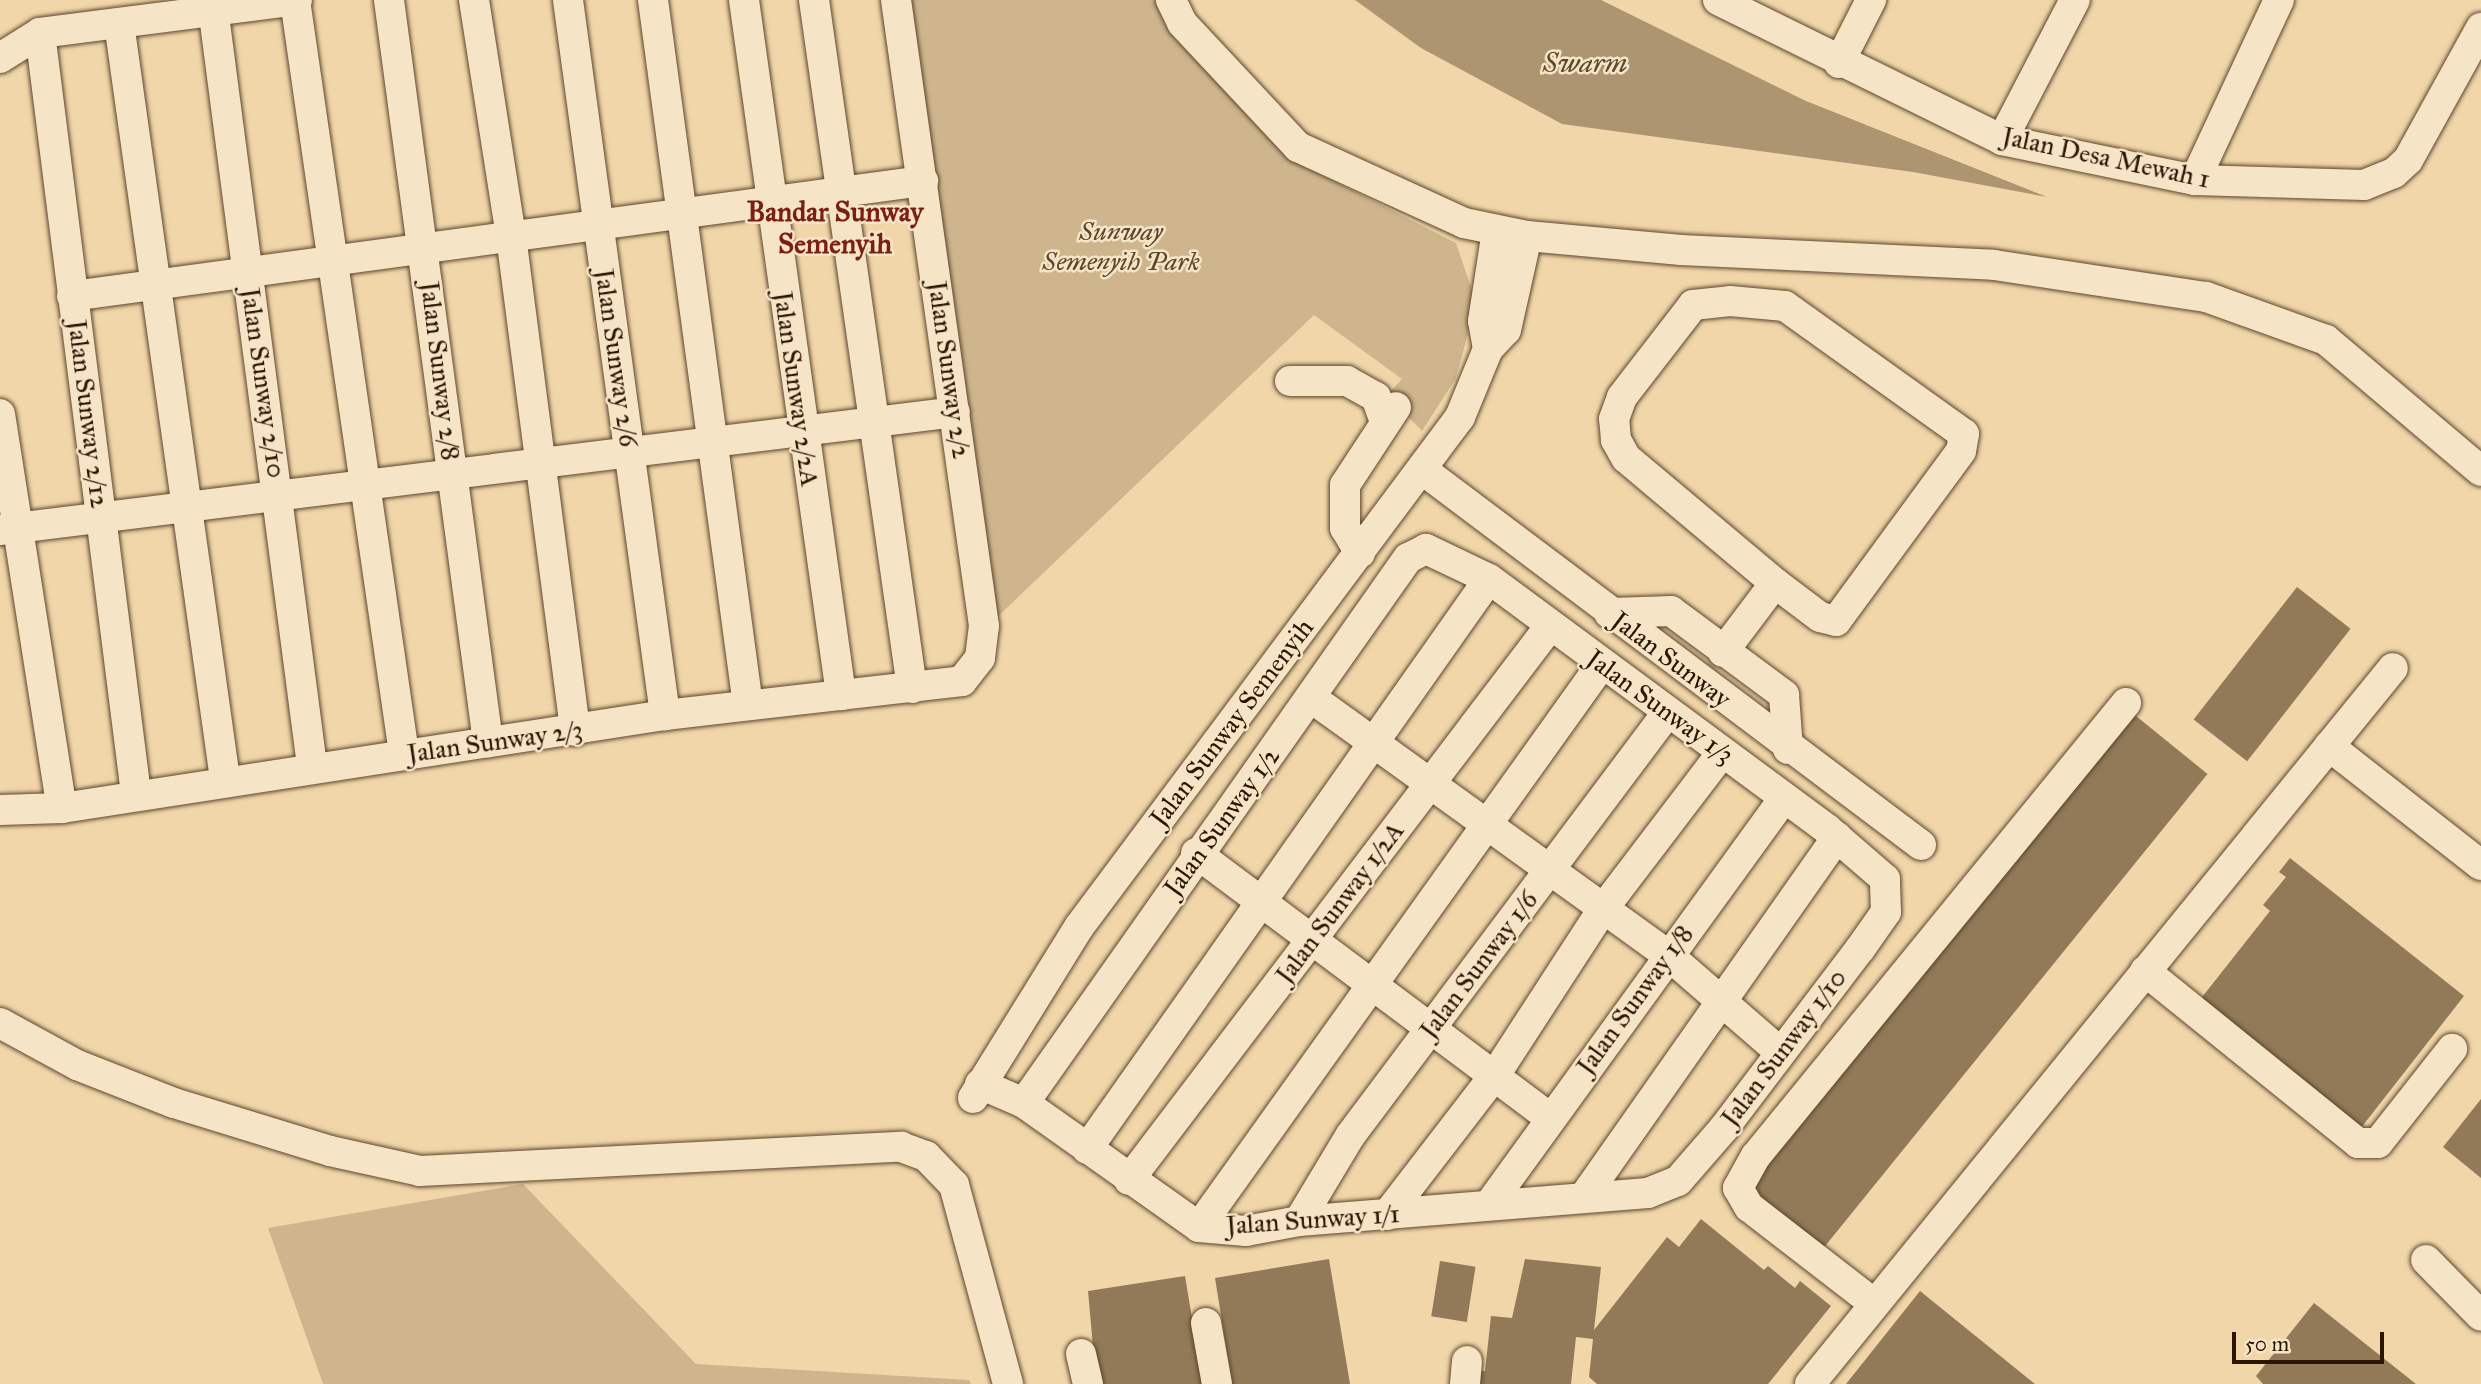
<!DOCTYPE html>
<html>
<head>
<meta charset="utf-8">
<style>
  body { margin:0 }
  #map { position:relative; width:2481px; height:1384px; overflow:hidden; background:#f1d6a9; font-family:"IM FELL Great Primer",serif }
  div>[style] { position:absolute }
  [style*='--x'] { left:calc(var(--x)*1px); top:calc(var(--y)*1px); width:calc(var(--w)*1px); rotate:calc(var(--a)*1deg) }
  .green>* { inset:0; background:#cfb58d }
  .water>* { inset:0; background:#ae9571 }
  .building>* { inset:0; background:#927a59; transform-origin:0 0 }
  .roads { filter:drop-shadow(0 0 2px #5c462c) drop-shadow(0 0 2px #5c462c) }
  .minor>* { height:30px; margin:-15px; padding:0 15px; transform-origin:15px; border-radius:15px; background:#f6e4c7 }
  span { translate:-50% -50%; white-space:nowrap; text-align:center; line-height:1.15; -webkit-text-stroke:5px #f6e4c7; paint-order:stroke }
  .street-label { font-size:26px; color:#2b1603 }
  .park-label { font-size:26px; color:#5c462c; font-style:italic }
  .water-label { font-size:28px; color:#5f492f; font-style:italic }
  .neighbourhood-label { font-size:28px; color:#7a1f14; font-weight:700 }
  .scale { position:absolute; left:2232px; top:1332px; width:152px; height:32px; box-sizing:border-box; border:4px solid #2b1603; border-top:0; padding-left:9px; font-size:21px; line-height:24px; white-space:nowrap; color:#2b1603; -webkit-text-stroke:5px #f6e4c7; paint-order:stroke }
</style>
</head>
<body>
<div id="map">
  <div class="green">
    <i style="clip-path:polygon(903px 0,1154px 0,1166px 26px,1287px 157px,1456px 243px,1474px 296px,1468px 333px,1456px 378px,1422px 431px,1387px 395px,1402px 379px,1314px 315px,992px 622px)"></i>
    <i style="clip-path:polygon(523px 1184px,696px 1364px,969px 1380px,971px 1384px,323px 1384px,268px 1228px)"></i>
  </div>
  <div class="water">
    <i style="clip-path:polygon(1355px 0,1601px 0,1806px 101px,2047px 197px,1913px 172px,1562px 124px,1421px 48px)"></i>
  </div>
  <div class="building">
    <i style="left:2297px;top:587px;width:68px;height:168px;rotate:38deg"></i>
    <i style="left:2115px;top:699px;width:119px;height:612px;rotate:39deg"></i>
    <i style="clip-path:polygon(2290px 858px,2464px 996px,2357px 1133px,2199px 1001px,2270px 911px,2263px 905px,2286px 877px,2279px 872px)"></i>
    <i style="clip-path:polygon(2481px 1099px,2481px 1178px,2443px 1147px)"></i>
    <i style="clip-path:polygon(1701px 1219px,1764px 1270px,1768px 1266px,1795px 1288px,1800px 1281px,1831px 1306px,1768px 1384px,1597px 1384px,1589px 1377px,1593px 1339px,1576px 1337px,1571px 1384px,1473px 1384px,1474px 1370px,1485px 1371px,1491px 1316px,1512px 1318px,1525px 1259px,1601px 1267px,1594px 1330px,1667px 1237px,1679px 1247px)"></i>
    <i style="clip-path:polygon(1329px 1259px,1350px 1384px,1232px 1384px,1215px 1278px)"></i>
    <i style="left:1440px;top:1261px;width:36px;height:56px;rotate:9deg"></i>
    <i style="clip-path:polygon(1185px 1276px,1200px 1366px,1221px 1384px,1088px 1384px,1094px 1358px,1088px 1291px)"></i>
    <i style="clip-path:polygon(1920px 1291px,2035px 1384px,1846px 1384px)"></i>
    <i style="clip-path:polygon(2314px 1303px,2416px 1384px,2263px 1384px,2256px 1376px)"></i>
  </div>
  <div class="roads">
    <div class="minor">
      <i style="--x:212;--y:0;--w:772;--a:82.56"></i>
      <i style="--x:295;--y:0;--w:762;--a:81.77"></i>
      <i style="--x:389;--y:0;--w:749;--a:82.4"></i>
      <i style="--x:474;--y:0;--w:239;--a:81.1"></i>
      <i style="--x:511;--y:236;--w:499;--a:82.6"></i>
      <i style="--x:568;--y:0;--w:722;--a:82.27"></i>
      <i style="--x:653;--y:0;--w:711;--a:82.33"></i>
      <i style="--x:744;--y:0;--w:702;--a:82.05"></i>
      <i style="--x:814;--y:0;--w:695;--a:81.89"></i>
      <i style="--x:1171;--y:0;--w:25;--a:64"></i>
      <i style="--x:1182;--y:23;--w:170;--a:46.9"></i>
      <i style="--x:1298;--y:147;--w:183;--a:24.6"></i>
      <i style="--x:1464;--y:223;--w:64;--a:11.7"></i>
      <i style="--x:1527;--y:236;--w:155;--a:5.2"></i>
      <i style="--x:1681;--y:250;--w:313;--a:2.7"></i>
      <i style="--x:1994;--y:265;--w:214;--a:8.6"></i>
      <i style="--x:2206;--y:297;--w:127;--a:19.7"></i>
      <i style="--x:2326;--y:340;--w:203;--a:40.2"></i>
      <i style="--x:1718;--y:0;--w:317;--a:26.2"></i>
      <i style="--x:2002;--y:140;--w:197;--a:11.7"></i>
      <i style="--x:2195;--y:180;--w:169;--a:1.7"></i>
      <i style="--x:2364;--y:185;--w:32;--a:-22"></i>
      <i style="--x:2394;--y:173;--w:19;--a:-43"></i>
      <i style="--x:2408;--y:160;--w:151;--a:-61.1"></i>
      <i style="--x:119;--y:23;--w:763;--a:82.02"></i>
      <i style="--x:40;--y:33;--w:767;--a:82.81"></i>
      <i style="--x:0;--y:58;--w:47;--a:-32"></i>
      <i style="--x:40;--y:33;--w:259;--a:-7.3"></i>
      <i style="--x:1839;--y:63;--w:71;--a:-63.1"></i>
      <i style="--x:2002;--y:140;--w:158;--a:-62.5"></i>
      <i style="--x:2195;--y:180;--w:199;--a:-65"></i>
      <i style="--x:72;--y:296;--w:859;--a:-7.7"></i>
      <i style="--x:1730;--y:301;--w:55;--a:5.2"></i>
      <i style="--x:1785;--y:306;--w:220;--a:35.6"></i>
      <i style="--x:1964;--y:434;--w:17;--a:100"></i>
      <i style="--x:1961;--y:451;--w:211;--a:126.3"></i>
      <i style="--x:1836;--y:621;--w:16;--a:-166"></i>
      <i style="--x:1820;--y:617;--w:56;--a:-142.9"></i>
      <i style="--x:1775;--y:583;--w:194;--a:-140"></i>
      <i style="--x:1626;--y:458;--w:21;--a:-119"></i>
      <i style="--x:1616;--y:440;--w:21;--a:-95"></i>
      <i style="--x:1614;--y:419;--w:23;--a:-70"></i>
      <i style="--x:1622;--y:397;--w:116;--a:-52.3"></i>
      <i style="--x:1693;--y:305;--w:37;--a:-6"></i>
      <i style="--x:1488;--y:349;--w:26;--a:-47"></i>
      <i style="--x:1506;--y:330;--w:96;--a:-77.4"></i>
      <i style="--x:1290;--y:381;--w:57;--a:0"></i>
      <i style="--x:1347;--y:381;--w:33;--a:29"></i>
      <i style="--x:1376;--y:397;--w:27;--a:70"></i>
      <i style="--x:0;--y:414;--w:399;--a:81.1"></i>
      <i style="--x:1424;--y:471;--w:622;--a:36.96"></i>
      <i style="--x:0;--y:530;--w:962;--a:-7.04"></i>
      <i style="--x:1360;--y:553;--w:29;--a:-121"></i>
      <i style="--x:1345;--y:528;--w:43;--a:-90"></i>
      <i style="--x:1345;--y:485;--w:93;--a:-56.8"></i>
      <i style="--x:1609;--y:613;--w:62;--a:-1.8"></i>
      <i style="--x:1671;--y:611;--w:141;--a:36.6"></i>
      <i style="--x:1784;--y:695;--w:54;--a:85.8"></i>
      <i style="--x:1723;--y:652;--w:86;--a:-53"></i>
      <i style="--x:1313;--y:699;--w:438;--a:35.8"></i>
      <i style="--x:1668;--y:955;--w:148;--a:40.9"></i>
      <i style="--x:2329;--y:746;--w:193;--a:38.1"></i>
      <i style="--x:0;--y:810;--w:62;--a:-1.8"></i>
      <i style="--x:62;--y:808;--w:610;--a:-8.77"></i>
      <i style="--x:665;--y:715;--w:299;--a:-6.5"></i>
      <i style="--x:962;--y:681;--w:29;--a:-52"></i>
      <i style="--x:980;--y:658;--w:32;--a:-83"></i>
      <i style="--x:984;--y:626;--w:632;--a:-98"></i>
      <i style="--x:1196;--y:853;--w:441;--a:36.8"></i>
      <i style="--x:2145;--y:971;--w:274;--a:38.9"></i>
      <i style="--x:2358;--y:1143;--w:20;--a:0"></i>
      <i style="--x:2378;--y:1143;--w:120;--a:-51.8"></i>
      <i style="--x:0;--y:1023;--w:88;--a:28.6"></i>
      <i style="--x:77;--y:1065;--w:104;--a:21.4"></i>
      <i style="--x:174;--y:1103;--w:163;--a:17.1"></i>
      <i style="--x:330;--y:1151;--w:92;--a:12.5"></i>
      <i style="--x:420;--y:1171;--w:482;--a:-2.9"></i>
      <i style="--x:901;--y:1147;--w:27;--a:20"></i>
      <i style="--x:926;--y:1156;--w:40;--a:46"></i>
      <i style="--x:954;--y:1185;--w:206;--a:74.8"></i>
      <i style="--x:980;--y:1084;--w:48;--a:23.4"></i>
      <i style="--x:1024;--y:1103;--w:214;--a:35.3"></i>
      <i style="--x:1199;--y:1227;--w:47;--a:4.9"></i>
      <i style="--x:1246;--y:1231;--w:54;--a:-10.7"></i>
      <i style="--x:1299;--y:1221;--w:350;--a:-4.6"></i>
      <i style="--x:1648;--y:1193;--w:32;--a:-22"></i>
      <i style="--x:1678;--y:1181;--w:70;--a:-49"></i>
      <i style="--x:1724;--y:1128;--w:225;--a:-52.8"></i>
      <i style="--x:1860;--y:949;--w:45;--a:-54.9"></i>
      <i style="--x:1886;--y:912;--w:33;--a:-92"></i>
      <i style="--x:1885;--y:879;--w:77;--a:-139.2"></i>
      <i style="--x:1827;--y:829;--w:420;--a:-143.5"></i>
      <i style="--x:1489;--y:579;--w:70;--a:-154.5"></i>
      <i style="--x:1426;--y:549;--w:20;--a:153"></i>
      <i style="--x:1408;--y:558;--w:667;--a:125.17"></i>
      <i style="--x:973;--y:1098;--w:201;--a:-58.2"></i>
      <i style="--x:1079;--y:927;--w:637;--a:-53.24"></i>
      <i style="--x:1460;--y:417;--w:74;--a:-67.6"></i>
      <i style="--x:1488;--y:349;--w:28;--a:-100"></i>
      <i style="--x:1483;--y:321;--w:91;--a:-81.2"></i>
      <i style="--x:1087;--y:1149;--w:697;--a:-54.81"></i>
      <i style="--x:1129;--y:1180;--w:696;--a:-52.77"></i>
      <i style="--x:1584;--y:1197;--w:440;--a:-54.9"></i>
      <i style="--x:1489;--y:1205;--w:503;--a:-54.06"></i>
      <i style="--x:1387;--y:1215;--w:177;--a:-52.4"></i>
      <i style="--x:1495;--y:1075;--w:198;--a:-57"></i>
      <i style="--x:1603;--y:909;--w:196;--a:-52.7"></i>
      <i style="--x:1299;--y:1221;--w:99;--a:-59"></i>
      <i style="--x:1350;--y:1136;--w:529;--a:-53.15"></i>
      <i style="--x:1199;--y:1227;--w:691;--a:-54.42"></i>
      <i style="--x:2426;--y:1260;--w:78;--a:45.5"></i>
      <i style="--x:1872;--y:1302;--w:155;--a:-142.3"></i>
      <i style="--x:1749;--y:1207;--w:22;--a:-120"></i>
      <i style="--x:1738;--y:1188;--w:37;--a:-61"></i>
      <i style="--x:1756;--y:1156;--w:585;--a:-50.76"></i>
      <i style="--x:1206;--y:1323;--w:62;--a:79.8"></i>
      <i style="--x:1081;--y:1354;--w:31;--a:77"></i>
      <i style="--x:1465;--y:1384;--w:23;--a:-85"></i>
      <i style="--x:1810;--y:1384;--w:923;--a:-50.85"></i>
    </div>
  </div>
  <div class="street-label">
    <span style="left:2106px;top:158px;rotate:12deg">Jalan Desa Mewah 1</span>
    <span style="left:616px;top:358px;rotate:82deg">Jalan Sunway 2/6</span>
    <span style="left:949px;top:370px;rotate:82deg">Jalan Sunway 2/2</span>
    <span style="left:440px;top:371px;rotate:83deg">Jalan Sunway 2/8</span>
    <span style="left:263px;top:383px;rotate:82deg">Jalan Sunway 2/10</span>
    <span style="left:796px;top:389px;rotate:82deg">Jalan Sunway 2/2A</span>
    <span style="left:88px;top:414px;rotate:83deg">Jalan Sunway 2/12</span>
    <span style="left:1671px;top:660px;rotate:37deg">Jalan Sunway</span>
    <span style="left:1660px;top:707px;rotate:36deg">Jalan Sunway 1/3</span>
    <span style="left:1232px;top:723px;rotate:-53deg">Jalan Sunway Semenyih</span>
    <span style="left:495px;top:742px;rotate:-8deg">Jalan Sunway 2/3</span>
    <span style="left:1222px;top:822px;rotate:-54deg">Jalan Sunway 1/2</span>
    <span style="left:1340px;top:903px;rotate:-53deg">Jalan Sunway 1/2A</span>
    <span style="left:1479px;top:965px;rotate:-53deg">Jalan Sunway 1/6</span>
    <span style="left:1635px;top:1000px;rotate:-54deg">Jalan Sunway 1/8</span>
    <span style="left:1784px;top:1048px;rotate:-53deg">Jalan Sunway 1/10</span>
    <span style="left:1313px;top:1220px;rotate:-4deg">Jalan Sunway 1/1</span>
  </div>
  <div class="park-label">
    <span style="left:1121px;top:247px">Sunway<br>Semenyih Park</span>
  </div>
  <div class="water-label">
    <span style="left:1585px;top:63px">Swarm</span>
  </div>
  <div class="neighbourhood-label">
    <span style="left:835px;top:228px">Bandar Sunway<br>Semenyih</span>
  </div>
  <div class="scale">50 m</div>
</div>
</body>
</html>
